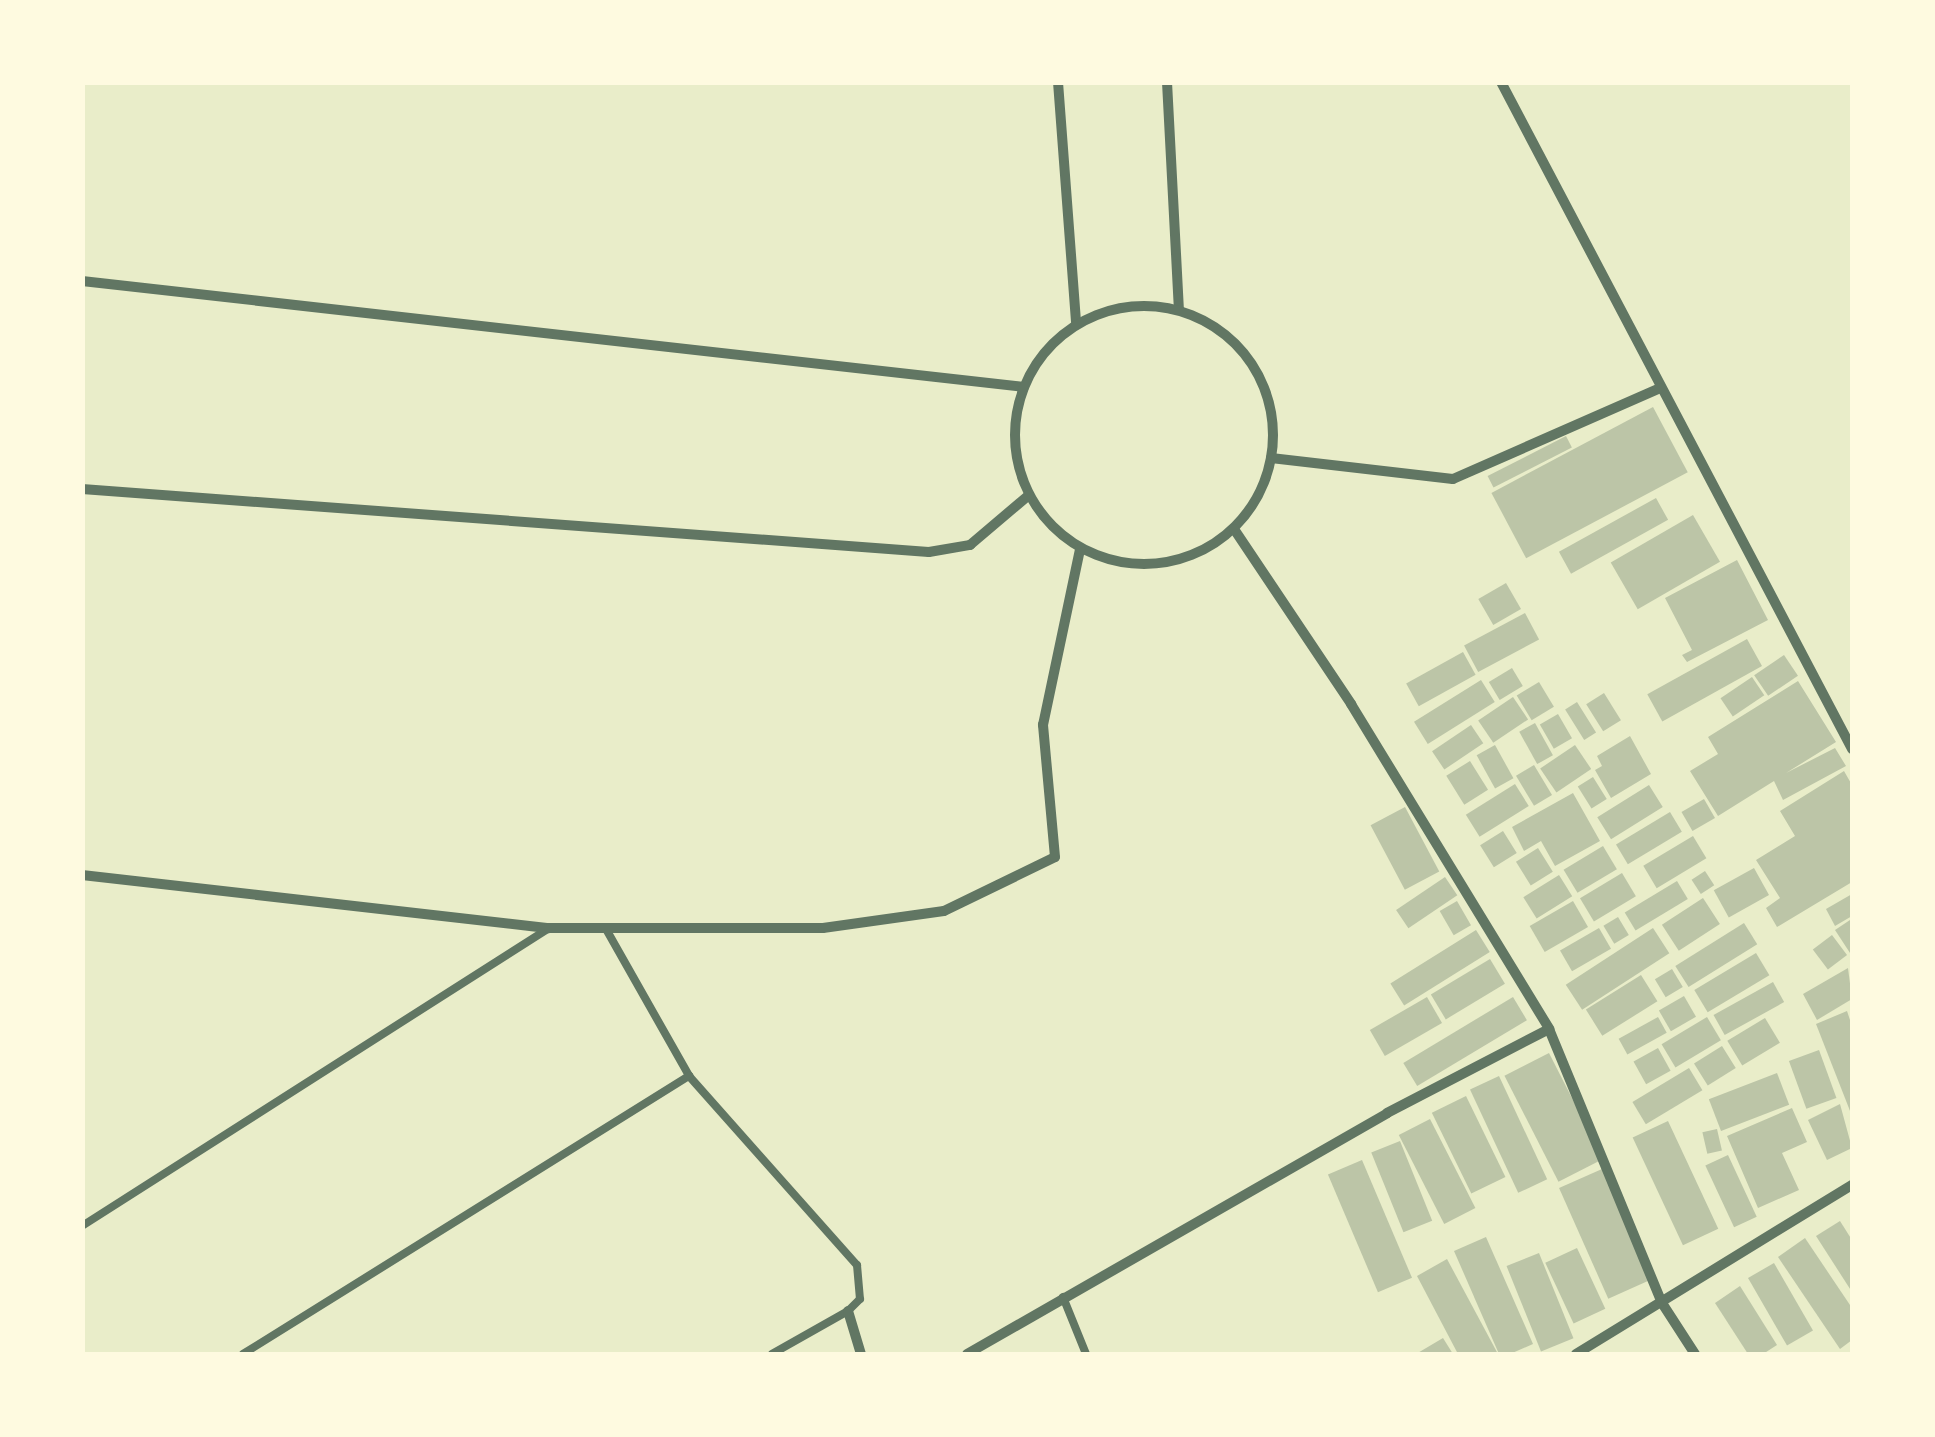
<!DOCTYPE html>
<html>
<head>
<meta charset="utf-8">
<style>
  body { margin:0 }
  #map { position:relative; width:1935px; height:1437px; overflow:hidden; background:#e9edc9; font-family:"Archivo Narrow",sans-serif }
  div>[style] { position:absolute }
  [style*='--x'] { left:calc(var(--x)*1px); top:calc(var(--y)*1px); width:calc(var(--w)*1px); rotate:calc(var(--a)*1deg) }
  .building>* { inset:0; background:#bcc5a7; transform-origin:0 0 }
  .service>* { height:8px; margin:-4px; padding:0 4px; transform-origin:4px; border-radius:4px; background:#617663 }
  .minor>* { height:10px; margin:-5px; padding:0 5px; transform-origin:5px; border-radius:5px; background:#617663 }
  .minor>.ring { margin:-5px; padding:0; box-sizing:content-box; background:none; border:10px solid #617663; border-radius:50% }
  span { translate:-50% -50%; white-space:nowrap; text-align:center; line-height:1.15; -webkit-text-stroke:10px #fefae0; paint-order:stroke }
  .frame { position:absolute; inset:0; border:85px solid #fefae0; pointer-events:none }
</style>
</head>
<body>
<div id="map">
  <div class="building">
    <i style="left:1653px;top:407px;width:74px;height:183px;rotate:62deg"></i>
    <i style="left:1566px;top:436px;width:13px;height:88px;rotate:63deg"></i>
    <i style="left:1656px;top:498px;width:25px;height:111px;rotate:61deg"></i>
    <i style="left:1693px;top:515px;width:54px;height:95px;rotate:60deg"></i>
    <i style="clip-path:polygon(1737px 560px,1768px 620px,1687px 662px,1682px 655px,1692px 650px,1665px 598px)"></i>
    <i style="left:1506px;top:583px;width:30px;height:32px;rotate:60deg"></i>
    <i style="left:1525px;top:613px;width:30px;height:69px;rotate:62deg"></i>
    <i style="left:1747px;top:639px;width:31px;height:114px;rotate:61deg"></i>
    <i style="left:1463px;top:652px;width:26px;height:65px;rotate:61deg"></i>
    <i style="left:1784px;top:655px;width:25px;height:36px;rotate:56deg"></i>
    <i style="left:1512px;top:668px;width:21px;height:27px;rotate:59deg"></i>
    <i style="left:1752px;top:677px;width:22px;height:38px;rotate:56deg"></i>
    <i style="left:1481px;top:680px;width:26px;height:79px;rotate:58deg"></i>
    <i style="clip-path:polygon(1798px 681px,1836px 742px,1786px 773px,1835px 748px,1846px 766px,1783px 800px,1774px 781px,1718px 816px,1690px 771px,1718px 754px,1708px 737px)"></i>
    <i style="left:1539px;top:682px;width:29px;height:26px;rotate:59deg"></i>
    <i style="left:1604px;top:693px;width:32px;height:21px;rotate:58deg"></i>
    <i style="left:1513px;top:697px;width:27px;height:42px;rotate:56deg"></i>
    <i style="left:1577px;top:702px;width:36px;height:14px;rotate:58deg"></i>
    <i style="left:1558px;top:714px;width:28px;height:21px;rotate:60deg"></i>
    <i style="left:1535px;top:723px;width:37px;height:18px;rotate:61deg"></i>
    <i style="left:1471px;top:725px;width:22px;height:47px;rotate:56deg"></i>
    <i style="clip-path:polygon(1630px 736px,1651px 774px,1611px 798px,1595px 770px,1602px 766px,1597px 756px)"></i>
    <i style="left:1495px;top:745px;width:38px;height:21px;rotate:61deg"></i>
    <i style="left:1575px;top:745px;width:29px;height:42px;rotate:56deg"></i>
    <i style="left:1470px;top:761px;width:34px;height:28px;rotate:58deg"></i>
    <i style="left:1534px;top:765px;width:35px;height:21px;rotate:59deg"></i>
    <i style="clip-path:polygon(1844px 771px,1852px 785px,1852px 882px,1777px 927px,1766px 908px,1780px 898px,1756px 860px,1795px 836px,1780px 811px)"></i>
    <i style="left:1593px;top:777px;width:26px;height:18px;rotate:58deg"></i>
    <i style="left:1515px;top:784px;width:26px;height:58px;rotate:58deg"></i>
    <i style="left:1649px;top:785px;width:26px;height:61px;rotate:58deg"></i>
    <i style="clip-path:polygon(1573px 793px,1600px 841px,1555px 866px,1541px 841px,1524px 851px,1512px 827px)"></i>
    <i style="left:1704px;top:799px;width:22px;height:26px;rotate:60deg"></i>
    <i style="left:1405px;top:807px;width:73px;height:39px;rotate:62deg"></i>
    <i style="left:1670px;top:812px;width:23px;height:63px;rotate:59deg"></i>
    <i style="left:1503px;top:831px;width:26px;height:27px;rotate:58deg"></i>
    <i style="left:1693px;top:836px;width:26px;height:58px;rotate:59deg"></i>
    <i style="left:1603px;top:846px;width:27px;height:46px;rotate:59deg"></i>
    <i style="left:1538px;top:848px;width:28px;height:26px;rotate:58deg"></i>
    <i style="left:1754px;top:868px;width:31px;height:46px;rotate:61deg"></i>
    <i style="left:1705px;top:871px;width:17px;height:16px;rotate:57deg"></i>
    <i style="left:1622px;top:873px;width:27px;height:49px;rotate:59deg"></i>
    <i style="left:1559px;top:875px;width:25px;height:42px;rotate:58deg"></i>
    <i style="left:1445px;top:877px;width:22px;height:59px;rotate:56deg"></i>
    <i style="left:1677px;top:881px;width:21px;height:61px;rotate:59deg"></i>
    <i style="clip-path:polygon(1852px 894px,1852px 916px,1835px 926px,1826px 909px)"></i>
    <i style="left:1703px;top:898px;width:31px;height:49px;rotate:57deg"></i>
    <i style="left:1457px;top:901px;width:28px;height:20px;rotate:60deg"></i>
    <i style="left:1573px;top:901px;width:30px;height:50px;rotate:60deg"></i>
    <i style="left:1618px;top:917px;width:21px;height:17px;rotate:59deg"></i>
    <i style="clip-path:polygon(1850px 920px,1852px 924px,1852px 956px,1835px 930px)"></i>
    <i style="left:1744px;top:923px;width:25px;height:81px;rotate:58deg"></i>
    <i style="left:1599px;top:928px;width:24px;height:45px;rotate:60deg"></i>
    <i style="left:1653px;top:928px;width:30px;height:104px;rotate:57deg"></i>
    <i style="left:1476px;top:930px;width:26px;height:101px;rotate:58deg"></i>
    <i style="left:1832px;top:935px;width:25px;height:24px;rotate:53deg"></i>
    <i style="left:1756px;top:953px;width:26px;height:72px;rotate:59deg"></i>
    <i style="left:1490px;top:959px;width:29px;height:69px;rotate:59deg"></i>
    <i style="clip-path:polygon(1848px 968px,1852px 999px,1817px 1020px,1803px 994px)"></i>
    <i style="left:1672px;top:969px;width:21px;height:20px;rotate:59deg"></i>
    <i style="left:1641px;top:975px;width:31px;height:65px;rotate:58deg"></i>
    <i style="left:1773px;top:982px;width:23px;height:68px;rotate:61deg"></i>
    <i style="left:1684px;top:996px;width:24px;height:29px;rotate:60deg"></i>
    <i style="left:1427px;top:997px;width:30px;height:66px;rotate:60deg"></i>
    <i style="left:1513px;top:997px;width:27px;height:128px;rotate:59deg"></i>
    <i style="clip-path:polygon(1847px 1011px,1852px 1026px,1852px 1116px,1816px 1024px)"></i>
    <i style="left:1658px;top:1017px;width:18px;height:45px;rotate:61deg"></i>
    <i style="left:1707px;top:1017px;width:27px;height:53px;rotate:59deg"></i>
    <i style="left:1765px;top:1018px;width:29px;height:44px;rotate:59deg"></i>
    <i style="left:1722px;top:1046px;width:26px;height:33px;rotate:58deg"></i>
    <i style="left:1658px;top:1048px;width:26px;height:28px;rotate:61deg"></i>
    <i style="left:1819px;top:1050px;width:51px;height:32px;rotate:70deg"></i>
    <i style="left:1549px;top:1053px;width:119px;height:50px;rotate:63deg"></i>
    <i style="left:1689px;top:1068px;width:26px;height:66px;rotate:59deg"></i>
    <i style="left:1777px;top:1073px;width:34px;height:73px;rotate:69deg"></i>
    <i style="left:1499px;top:1076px;width:114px;height:32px;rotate:65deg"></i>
    <i style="left:1466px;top:1096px;width:90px;height:38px;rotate:64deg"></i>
    <i style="clip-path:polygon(1840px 1104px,1852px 1148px,1827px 1160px,1808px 1120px)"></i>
    <i style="clip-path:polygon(1792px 1108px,1807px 1142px,1782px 1153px,1799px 1190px,1758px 1208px,1727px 1136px)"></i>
    <i style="left:1430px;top:1119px;width:100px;height:35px;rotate:63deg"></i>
    <i style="left:1668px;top:1121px;width:119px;height:39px;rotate:65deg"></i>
    <i style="left:1717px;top:1129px;width:22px;height:15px;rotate:77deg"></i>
    <i style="left:1400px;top:1141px;width:86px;height:31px;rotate:68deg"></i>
    <i style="left:1728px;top:1155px;width:68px;height:25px;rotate:65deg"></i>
    <i style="left:1362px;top:1160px;width:128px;height:37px;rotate:67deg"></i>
    <i style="left:1602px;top:1169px;width:121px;height:47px;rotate:66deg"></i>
    <i style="clip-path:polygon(1840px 1221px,1852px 1240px,1852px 1292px,1816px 1236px)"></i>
    <i style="clip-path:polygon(1486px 1237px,1533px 1344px,1510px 1354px,1499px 1354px,1454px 1251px)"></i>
    <i style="clip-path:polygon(1805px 1238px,1852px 1308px,1852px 1340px,1840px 1349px,1778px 1257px)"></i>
    <i style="left:1577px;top:1248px;width:67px;height:35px;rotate:65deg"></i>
    <i style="left:1539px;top:1253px;width:92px;height:35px;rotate:68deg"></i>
    <i style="clip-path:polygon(1447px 1259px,1498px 1354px,1458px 1354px,1417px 1276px)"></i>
    <i style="left:1774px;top:1263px;width:78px;height:30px;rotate:60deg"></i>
    <i style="clip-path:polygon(1740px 1286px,1777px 1345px,1763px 1354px,1748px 1354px,1715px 1303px)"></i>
    <i style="clip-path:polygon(1443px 1338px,1453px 1354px,1416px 1354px)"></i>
  </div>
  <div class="service">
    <i style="--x:606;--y:929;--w:169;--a:60.5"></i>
    <i style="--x:689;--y:1076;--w:253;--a:48.4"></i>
    <i style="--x:857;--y:1265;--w:34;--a:85"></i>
    <i style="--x:860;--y:1299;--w:17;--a:135"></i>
    <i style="--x:848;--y:1311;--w:87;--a:150.5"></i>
    <i style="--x:82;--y:1226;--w:554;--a:-32.54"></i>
    <i style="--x:1063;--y:1297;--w:61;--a:68"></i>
    <i style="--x:243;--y:1354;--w:526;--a:-31.94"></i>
  </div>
  <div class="minor">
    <i style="--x:1058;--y:82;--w:243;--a:85.7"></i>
    <i style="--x:1167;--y:82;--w:228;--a:87"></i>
    <i style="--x:1501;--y:82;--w:754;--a:62.24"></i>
    <i style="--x:82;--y:281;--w:948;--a:6.42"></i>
    <i class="ring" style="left:1015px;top:306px;width:248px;height:248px"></i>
    <i style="--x:1271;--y:458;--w:183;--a:6.6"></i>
    <i style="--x:1453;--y:479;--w:226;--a:-23.7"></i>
    <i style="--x:82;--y:489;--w:849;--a:4.25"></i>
    <i style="--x:929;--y:552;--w:42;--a:-9.7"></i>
    <i style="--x:970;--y:545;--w:77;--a:-40.3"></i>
    <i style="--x:1234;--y:529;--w:211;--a:56.2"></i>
    <i style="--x:1351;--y:704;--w:381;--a:58.6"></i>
    <i style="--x:1549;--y:1029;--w:296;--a:67.6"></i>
    <i style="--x:1662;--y:1303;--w:61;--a:57.1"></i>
    <i style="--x:82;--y:875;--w:470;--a:6.5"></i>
    <i style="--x:549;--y:928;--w:274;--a:0"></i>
    <i style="--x:823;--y:928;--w:122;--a:-8"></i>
    <i style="--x:944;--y:911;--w:123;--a:-25.9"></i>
    <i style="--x:1055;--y:857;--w:133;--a:-95.2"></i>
    <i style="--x:1043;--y:725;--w:180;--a:-78.1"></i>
    <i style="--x:848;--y:1311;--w:45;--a:73.2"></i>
    <i style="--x:967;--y:1354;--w:484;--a:-29.8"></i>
    <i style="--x:1387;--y:1113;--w:182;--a:-27.4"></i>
    <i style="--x:1576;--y:1354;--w:324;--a:-31.5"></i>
  </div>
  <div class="frame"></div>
</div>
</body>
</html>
